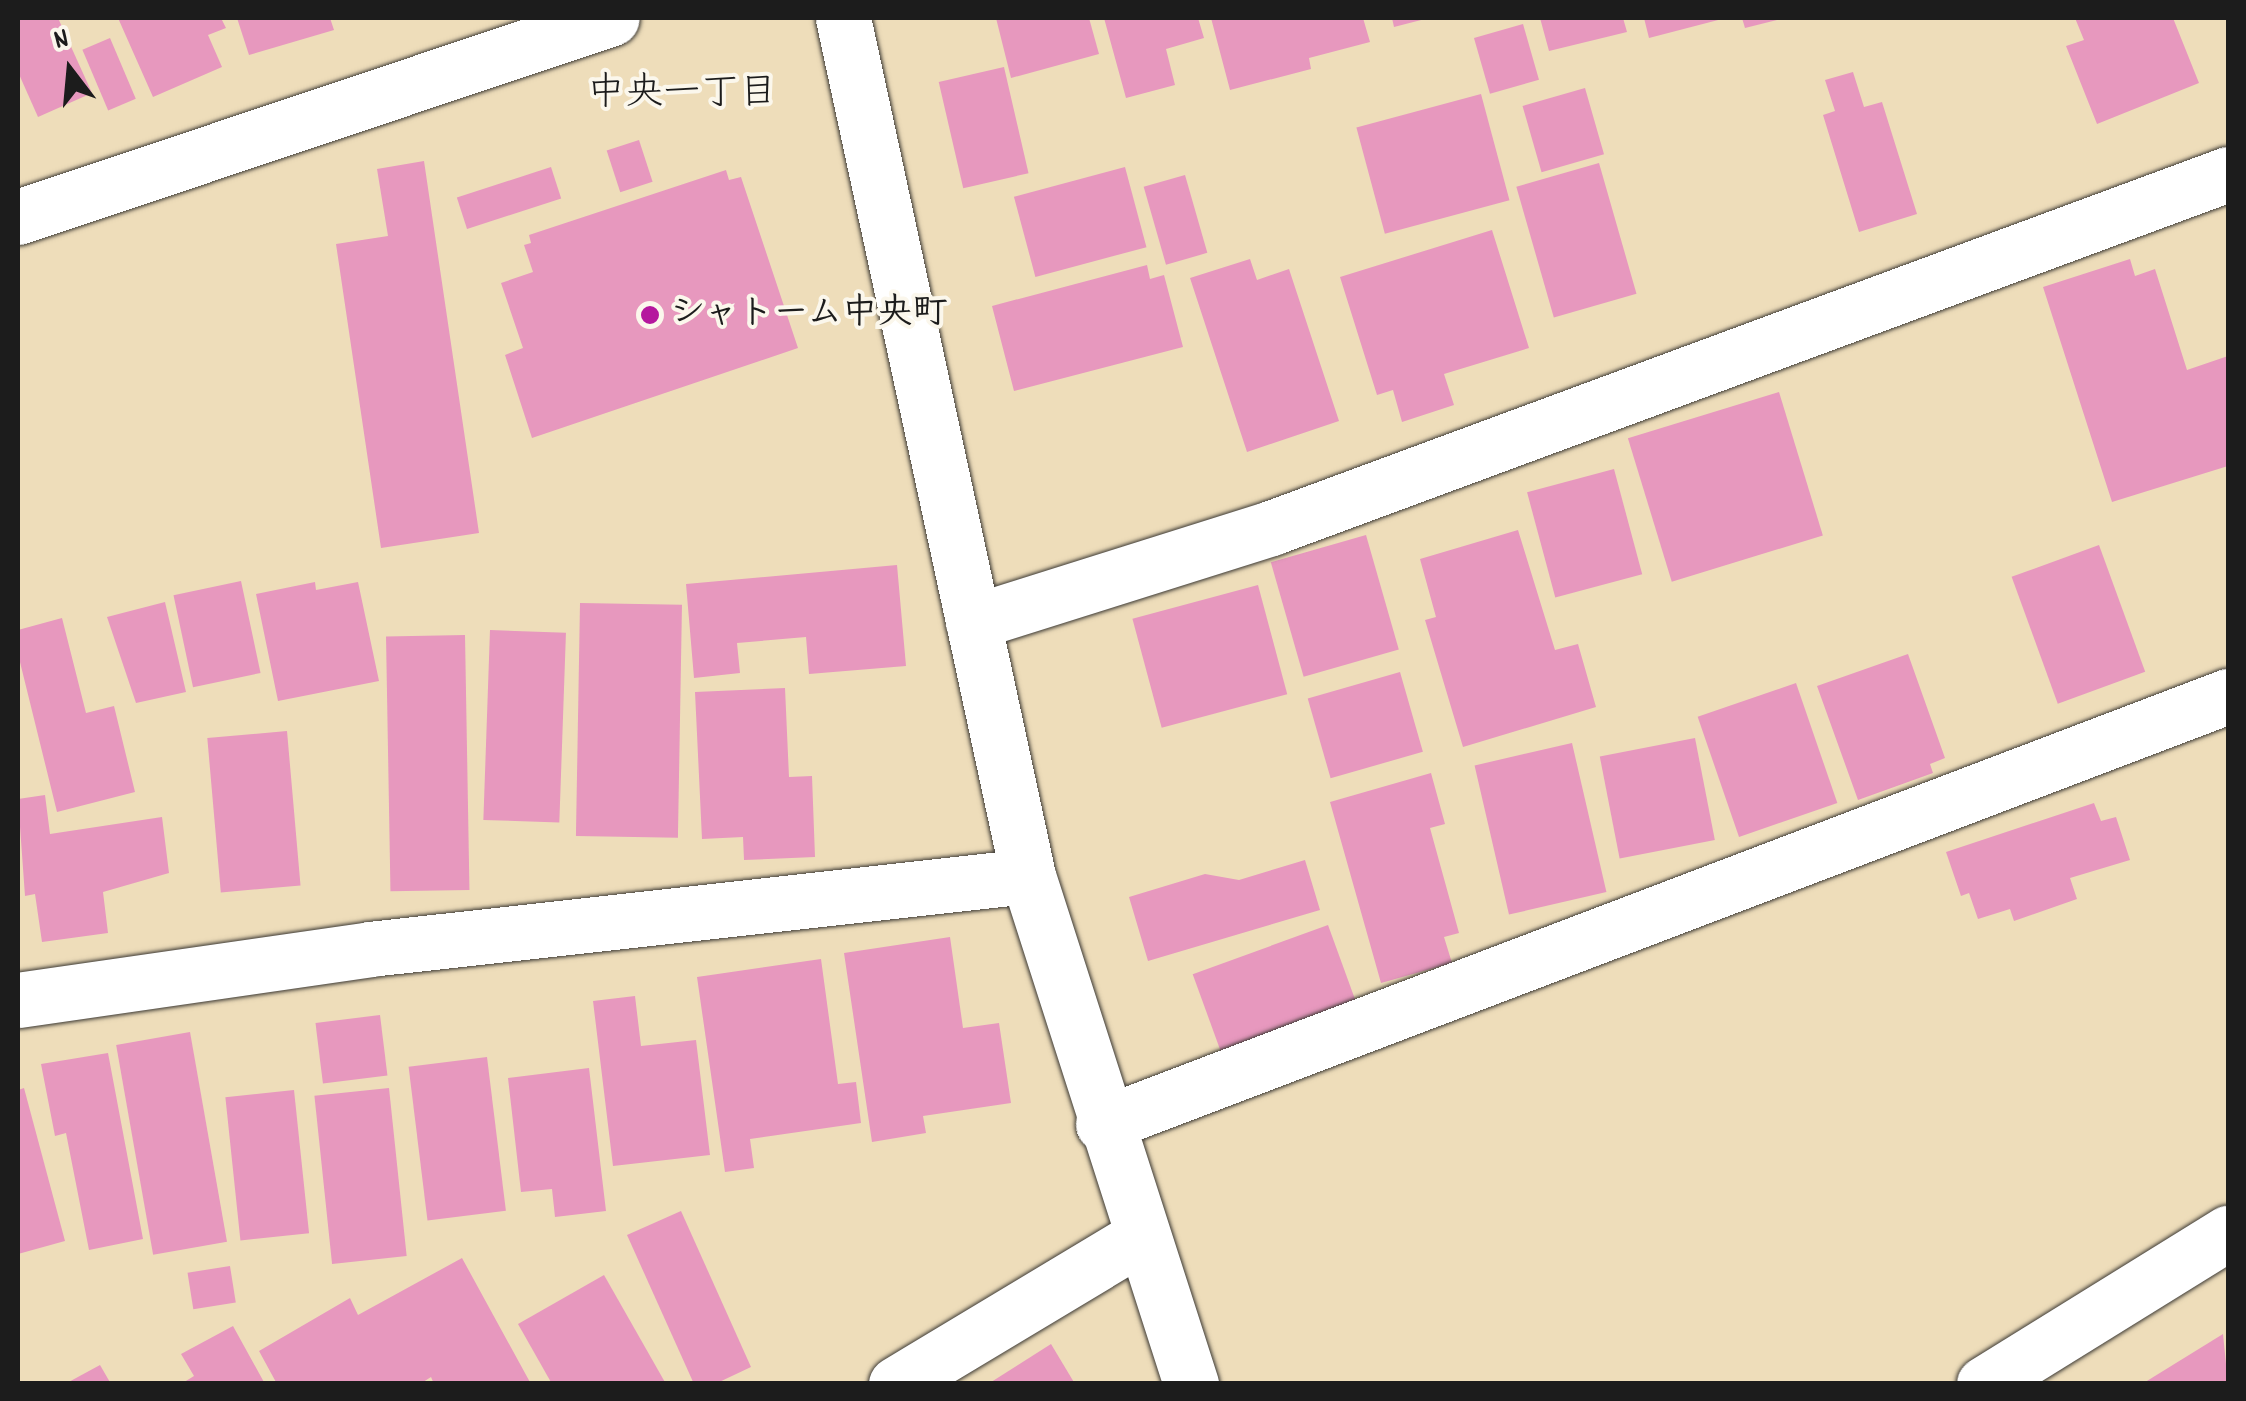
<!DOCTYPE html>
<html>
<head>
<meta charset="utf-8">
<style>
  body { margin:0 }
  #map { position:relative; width:2246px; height:1401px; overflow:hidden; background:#eeddba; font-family:Dekko,"Klee One",sans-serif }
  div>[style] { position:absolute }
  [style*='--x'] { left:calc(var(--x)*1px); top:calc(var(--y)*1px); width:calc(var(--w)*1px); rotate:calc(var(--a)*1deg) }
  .building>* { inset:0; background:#e798be; transform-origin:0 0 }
  .roads { filter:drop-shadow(0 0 2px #3c3934) drop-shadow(0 0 2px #3c3934) }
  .minor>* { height:55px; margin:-27.5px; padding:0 27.5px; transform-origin:27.5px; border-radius:27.5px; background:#fff }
  .dots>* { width:28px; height:28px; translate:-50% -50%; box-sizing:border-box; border:5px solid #fbf7ec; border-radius:50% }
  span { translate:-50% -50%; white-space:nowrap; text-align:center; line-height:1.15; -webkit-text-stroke:8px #fbf7ec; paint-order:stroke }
  .poi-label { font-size:35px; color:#1c1c1c; font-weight:700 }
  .left { translate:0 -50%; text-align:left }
  .neighbourhood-label { font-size:38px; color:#1c1c1c }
  .frame { position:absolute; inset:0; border:20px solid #1c1c1c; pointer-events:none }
  .north { position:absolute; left:20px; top:20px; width:100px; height:100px; -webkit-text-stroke:8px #fbf7ec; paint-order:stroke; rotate:344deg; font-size:28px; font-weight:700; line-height:40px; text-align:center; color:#1c1c1c }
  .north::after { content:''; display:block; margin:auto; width:35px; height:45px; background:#1c1c1c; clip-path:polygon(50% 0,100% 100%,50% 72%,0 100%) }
</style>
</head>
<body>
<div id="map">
  <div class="building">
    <i style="clip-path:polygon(18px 18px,58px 18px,92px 93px,38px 117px,18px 72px)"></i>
    <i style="clip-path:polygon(118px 18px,221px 18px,226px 28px,208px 35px,222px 67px,153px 97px)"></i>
    <i style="clip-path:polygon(237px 18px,330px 18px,334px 30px,249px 55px)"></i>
    <i style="clip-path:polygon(996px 18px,1089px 18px,1099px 54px,1011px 78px)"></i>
    <i style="clip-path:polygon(1104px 18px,1198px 18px,1204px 38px,1166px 49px,1175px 85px,1126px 98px)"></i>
    <i style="clip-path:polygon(1211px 18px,1363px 18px,1370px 42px,1309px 58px,1311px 69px,1230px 90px)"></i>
    <i style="clip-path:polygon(1392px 18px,1424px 18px,1425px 19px,1394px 27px)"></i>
    <i style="clip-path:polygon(1540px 18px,1623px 18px,1627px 32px,1549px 51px)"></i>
    <i style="clip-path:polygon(1644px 18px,1722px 18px,1722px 19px,1649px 38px)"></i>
    <i style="clip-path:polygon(1742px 18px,1781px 18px,1781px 19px,1745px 28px)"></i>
    <i style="clip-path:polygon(2075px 18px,2173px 18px,2199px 83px,2097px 124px,2066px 46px,2084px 40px)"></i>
    <i style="left:1523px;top:24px;width:58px;height:51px;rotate:74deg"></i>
    <i style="left:110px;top:38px;width:66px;height:30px;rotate:67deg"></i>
    <i style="left:1004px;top:67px;width:109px;height:67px;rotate:77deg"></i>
    <i style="clip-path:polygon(1853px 72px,1864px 107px,1882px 102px,1917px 214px,1859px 232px,1823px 115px,1835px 111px,1825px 80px)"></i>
    <i style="left:1585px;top:88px;width:69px;height:65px;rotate:74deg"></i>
    <i style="left:1481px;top:94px;width:110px;height:129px;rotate:75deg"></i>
    <i style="left:639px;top:140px;width:44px;height:34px;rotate:72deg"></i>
    <i style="clip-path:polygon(424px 161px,479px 533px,381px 548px,336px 244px,388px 236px,377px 169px)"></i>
    <i style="left:1599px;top:163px;width:136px;height:86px;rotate:74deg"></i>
    <i style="left:551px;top:167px;width:33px;height:99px;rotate:72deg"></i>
    <i style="left:1125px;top:167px;width:83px;height:115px;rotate:75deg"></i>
    <i style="clip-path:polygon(726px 170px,729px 180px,741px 177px,798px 348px,532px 438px,505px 355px,523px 348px,501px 283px,533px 272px,524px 245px,531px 243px,529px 235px)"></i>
    <i style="left:1185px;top:175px;width:81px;height:43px;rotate:74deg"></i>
    <i style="clip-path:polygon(1492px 230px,1529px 348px,1444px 374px,1454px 405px,1402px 422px,1393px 390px,1377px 395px,1340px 277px)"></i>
    <i style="clip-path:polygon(1250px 259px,1257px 280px,1289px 269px,1339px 421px,1247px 452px,1190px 278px)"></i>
    <i style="clip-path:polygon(2130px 259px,2135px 276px,2155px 269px,2187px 370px,2228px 356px,2228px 466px,2112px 502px,2043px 287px)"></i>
    <i style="clip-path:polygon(1147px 265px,1150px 279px,1164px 275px,1183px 347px,1014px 391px,992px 306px)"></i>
    <i style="left:1779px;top:392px;width:150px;height:158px;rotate:73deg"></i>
    <i style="left:1614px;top:469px;width:109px;height:90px;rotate:75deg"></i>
    <i style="clip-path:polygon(1518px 530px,1555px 650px,1578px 644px,1596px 707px,1463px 747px,1425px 620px,1436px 617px,1420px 559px)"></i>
    <i style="left:1366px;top:535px;width:119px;height:99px;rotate:74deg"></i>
    <i style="left:2099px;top:545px;width:135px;height:93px;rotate:70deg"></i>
    <i style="clip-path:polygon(897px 565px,906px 666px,809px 674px,806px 637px,737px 643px,740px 673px,694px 678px,686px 584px)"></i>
    <i style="left:241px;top:581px;width:94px;height:69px;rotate:78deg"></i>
    <i style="clip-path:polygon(315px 582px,316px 590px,358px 582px,379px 681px,278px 701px,256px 594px)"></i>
    <i style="left:1258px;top:585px;width:113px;height:130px;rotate:75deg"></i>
    <i style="clip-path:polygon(165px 602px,186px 692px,136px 703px,107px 617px)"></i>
    <i style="left:580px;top:603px;width:102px;height:233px;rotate:1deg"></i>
    <i style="clip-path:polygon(62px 618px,86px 713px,114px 706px,135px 792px,57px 812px,18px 654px,18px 630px)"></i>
    <i style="left:490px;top:630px;width:76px;height:190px;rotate:2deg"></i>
    <i style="left:465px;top:635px;width:255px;height:79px;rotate:89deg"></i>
    <i style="clip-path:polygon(1908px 654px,1945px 758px,1930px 764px,1933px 773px,1858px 800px,1817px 686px)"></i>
    <i style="left:1400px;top:672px;width:83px;height:96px;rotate:74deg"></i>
    <i style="left:1796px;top:683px;width:127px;height:104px;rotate:71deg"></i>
    <i style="clip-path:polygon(785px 688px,789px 777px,812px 776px,815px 857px,744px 860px,743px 837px,702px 839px,695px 692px)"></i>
    <i style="left:287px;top:731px;width:155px;height:80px;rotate:85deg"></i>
    <i style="left:1695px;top:738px;width:104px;height:97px;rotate:79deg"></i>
    <i style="left:1572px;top:743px;width:153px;height:100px;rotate:77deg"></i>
    <i style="clip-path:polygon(1431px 773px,1445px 824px,1430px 828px,1459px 933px,1444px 937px,1452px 963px,1381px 983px,1330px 802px)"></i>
    <i style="clip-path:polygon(45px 795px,50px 834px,162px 817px,169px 873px,103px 892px,108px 933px,42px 942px,35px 894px,25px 896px,18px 799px)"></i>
    <i style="clip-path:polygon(2094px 803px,2101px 821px,2116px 817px,2130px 860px,2070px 878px,2077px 899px,2014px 921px,2010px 909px,1978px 919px,1969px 893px,1961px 896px,1946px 852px)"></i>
    <i style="clip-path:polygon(1305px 860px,1320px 910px,1148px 961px,1129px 897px,1205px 874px,1239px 880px)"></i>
    <i style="left:1328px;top:925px;width:84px;height:144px;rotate:70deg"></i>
    <i style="clip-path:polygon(950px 937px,963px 1028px,999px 1023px,1011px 1103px,923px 1116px,926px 1133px,872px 1142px,844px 953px)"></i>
    <i style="clip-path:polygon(821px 959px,838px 1084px,856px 1082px,861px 1123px,750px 1139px,754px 1168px,725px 1172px,697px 977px)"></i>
    <i style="clip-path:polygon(635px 996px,641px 1046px,696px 1040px,710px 1155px,613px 1166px,593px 1001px)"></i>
    <i style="left:380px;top:1015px;width:61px;height:65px;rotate:83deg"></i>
    <i style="left:190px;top:1032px;width:213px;height:75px;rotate:80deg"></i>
    <i style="clip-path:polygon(108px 1053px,143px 1239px,89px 1250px,66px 1133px,55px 1136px,41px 1064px)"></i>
    <i style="left:487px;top:1057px;width:155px;height:79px;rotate:83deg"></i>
    <i style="clip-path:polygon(589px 1068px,606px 1211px,555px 1217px,552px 1189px,521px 1192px,508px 1078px)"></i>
    <i style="clip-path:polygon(24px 1088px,65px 1241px,18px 1254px,18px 1090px)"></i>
    <i style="left:389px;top:1088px;width:169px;height:75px;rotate:84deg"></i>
    <i style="left:294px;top:1090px;width:144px;height:69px;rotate:84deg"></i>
    <i style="clip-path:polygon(681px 1211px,751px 1367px,715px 1384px,694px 1384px,627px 1235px)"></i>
    <i style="clip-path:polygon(462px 1258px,531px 1384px,434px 1384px,431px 1377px,420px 1384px,277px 1384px,259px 1351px,350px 1298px,358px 1315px)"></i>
    <i style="left:230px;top:1266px;width:37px;height:43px;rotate:81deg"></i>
    <i style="clip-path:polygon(604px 1275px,666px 1384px,552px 1384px,518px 1324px)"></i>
    <i style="clip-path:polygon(233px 1326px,265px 1384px,181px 1384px,194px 1376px,181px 1354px)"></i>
    <i style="clip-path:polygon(2223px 1334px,2228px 1384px,2142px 1384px)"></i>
    <i style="clip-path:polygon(1051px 1344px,1075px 1384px,988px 1384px)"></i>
    <i style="clip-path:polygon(100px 1365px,111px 1384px,65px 1384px)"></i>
  </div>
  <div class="roads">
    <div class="minor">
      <i style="--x:843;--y:18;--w:878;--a:77.83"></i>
      <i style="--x:1028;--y:876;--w:534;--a:72.21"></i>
      <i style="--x:18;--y:217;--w:626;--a:-18.52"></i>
      <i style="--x:973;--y:622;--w:312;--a:-17.5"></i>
      <i style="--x:1271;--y:528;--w:1020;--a:-20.3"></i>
      <i style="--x:18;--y:1000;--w:356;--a:-8.2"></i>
      <i style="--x:370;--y:949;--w:662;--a:-6.33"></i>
      <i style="--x:1103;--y:1124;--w:1204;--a:-20.83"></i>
      <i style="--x:896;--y:1384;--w:286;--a:-31"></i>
      <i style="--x:1984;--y:1384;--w:287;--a:-31.8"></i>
    </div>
  </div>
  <div class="dots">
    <i style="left:650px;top:315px;background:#b5179e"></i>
  </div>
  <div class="poi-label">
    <span class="left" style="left:670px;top:315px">シャトーム中央町</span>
  </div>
  <div class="neighbourhood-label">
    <span style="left:682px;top:96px">中央一丁目</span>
  </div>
  <div class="frame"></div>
  <div class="north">N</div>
</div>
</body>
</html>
